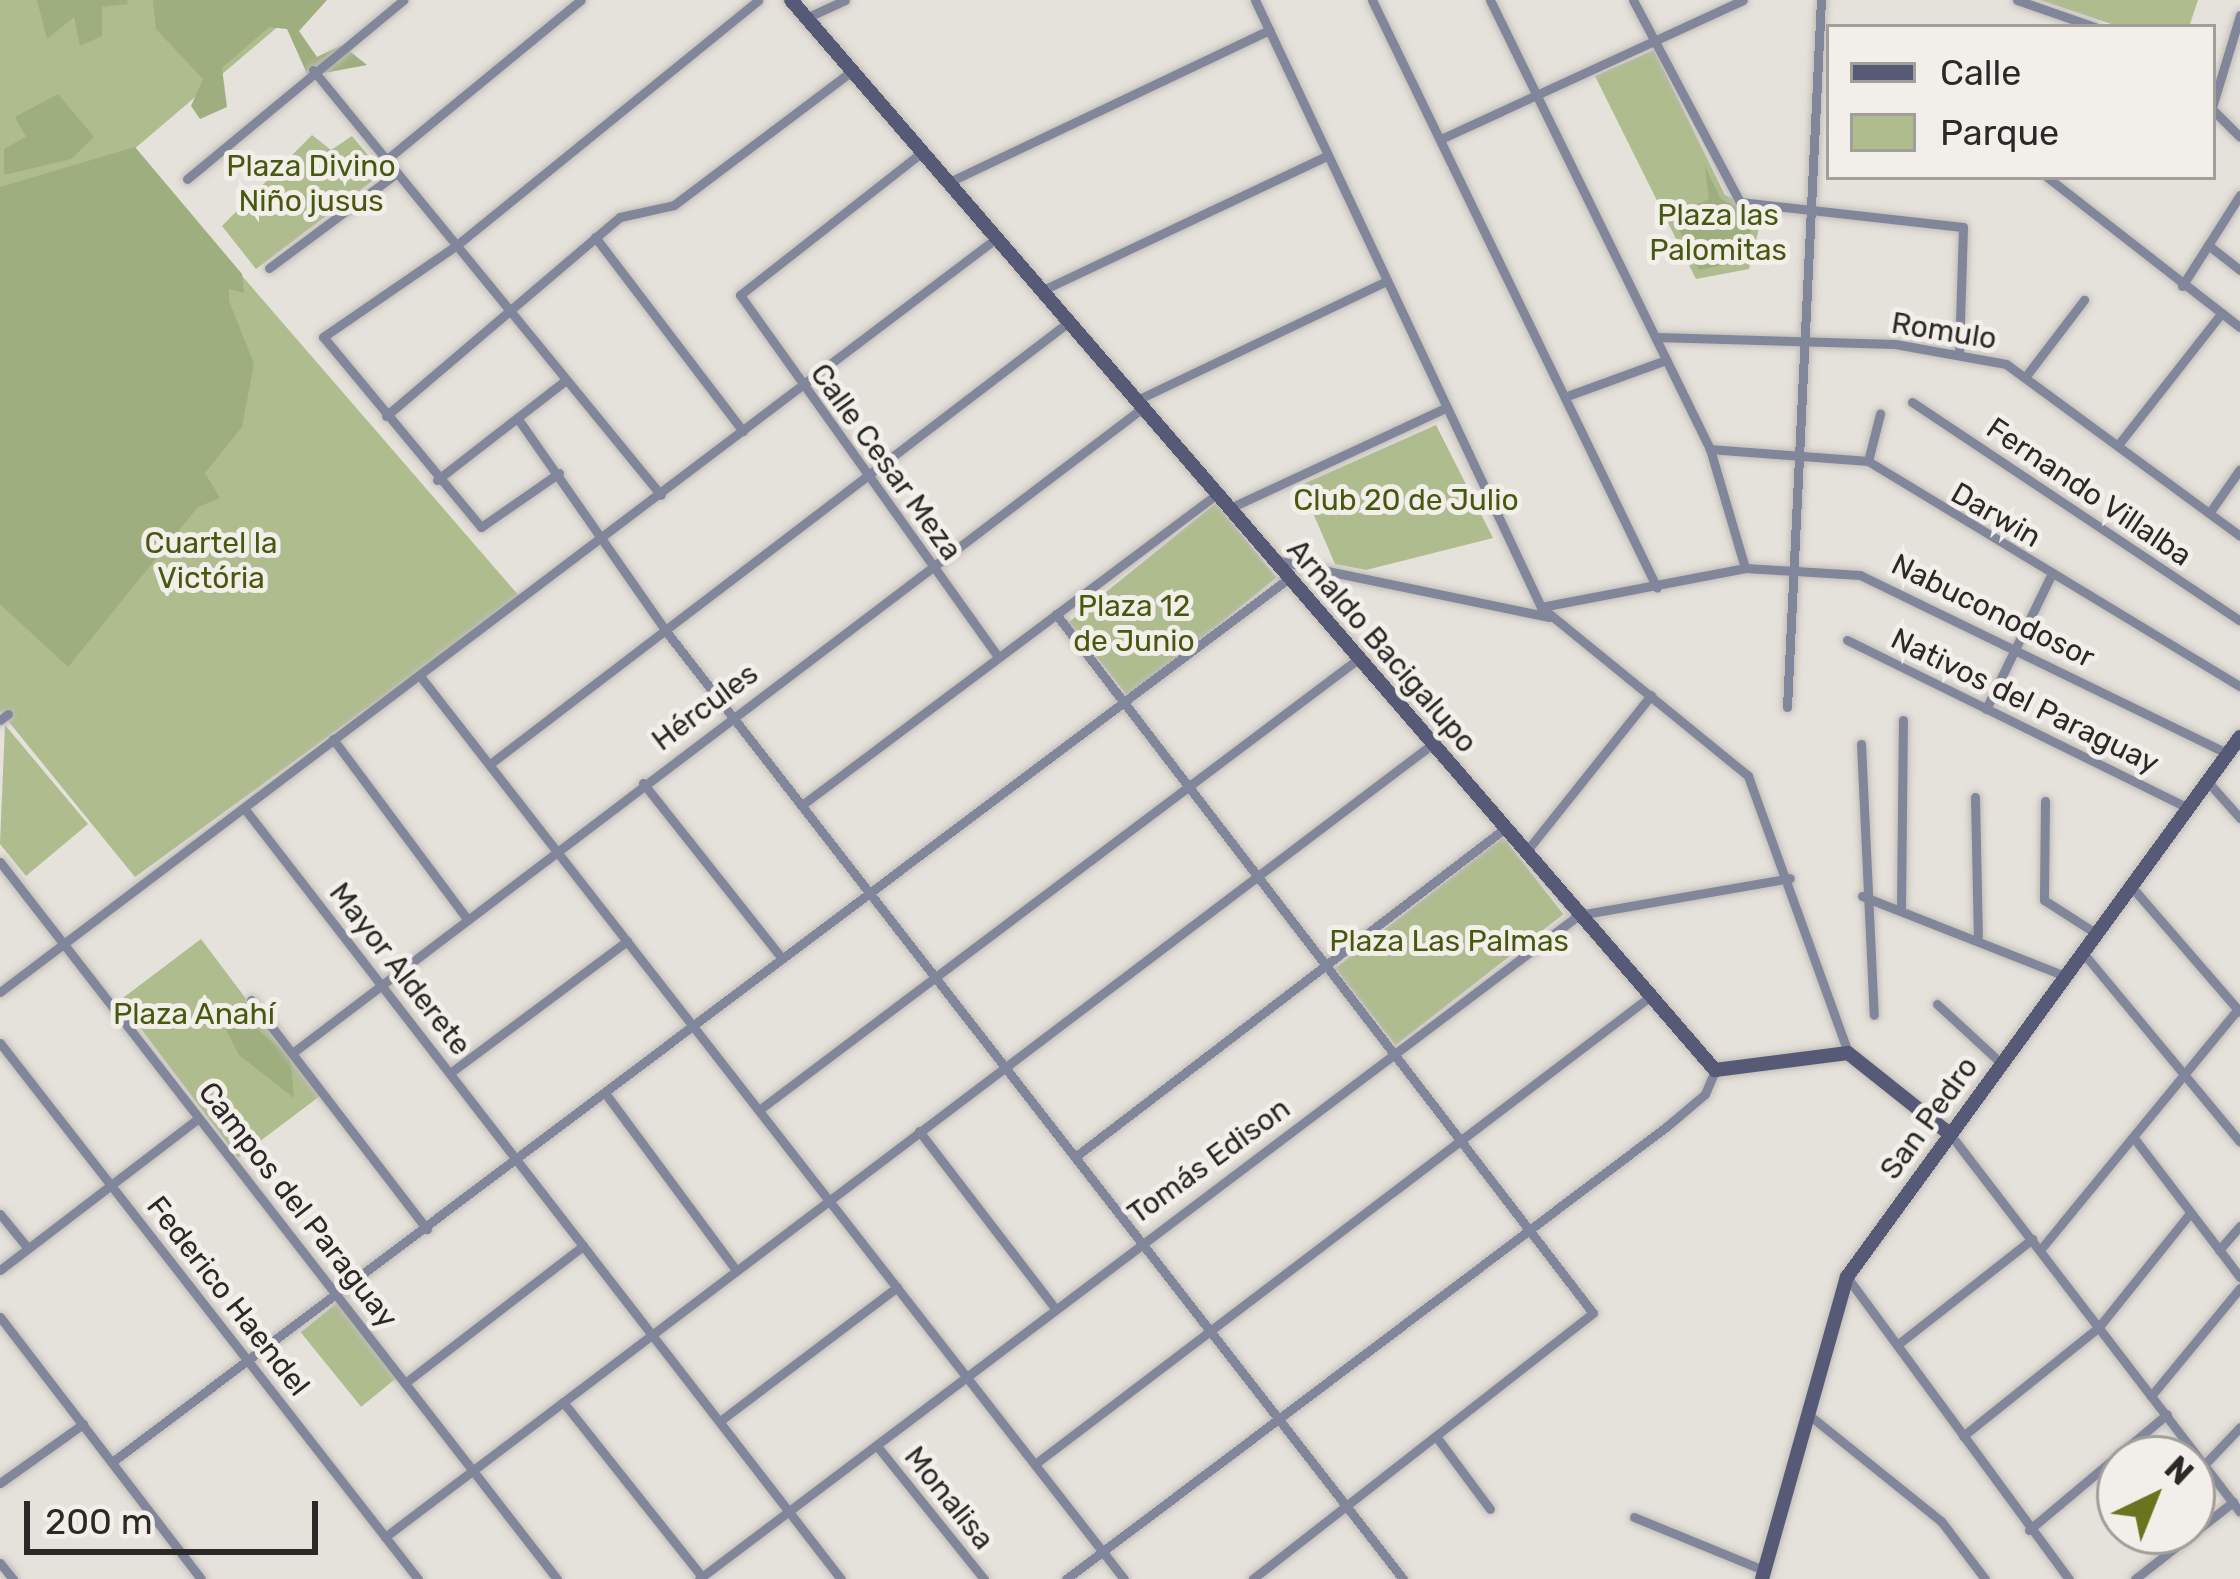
<!DOCTYPE html>
<html>
<head>
<meta charset="utf-8">
<style>
  body { margin:0 }
  #map { position:relative; width:2240px; height:1579px; overflow:hidden; background:#e5e1db; font-family:Rubik,sans-serif }
  div>[style] { position:absolute }
  [style*='--x'] { left:calc(var(--x)*1px); top:calc(var(--y)*1px); width:calc(var(--w)*1px); rotate:calc(var(--a)*1deg) }
  .green>* { inset:0; background:#aebc8e; transform-origin:0 0 }
  .forest>* { inset:0; background:#9fae7e }
  .roads { filter:drop-shadow(0 0 3px #c0bcb7) drop-shadow(0 0 3px #c0bcb7) }
  .street>* { height:9px; margin:-4.5px; padding:0 4.5px; transform-origin:4.5px; border-radius:4.5px; background:#82869a }
  .secondary>* { height:14px; margin:-7px; padding:0 7px; transform-origin:7px; border-radius:7px; background:#565a76 }
  span { translate:-50% -50%; white-space:nowrap; text-align:center; line-height:1.15; -webkit-text-stroke:10px #f2eee9; paint-order:stroke }
  .park-label { font-size:30px; color:#48590f }
  .street-label { font-size:30px; color:#2b2927 }
  .legend { position:absolute; left:1826px; top:24px; width:390px; height:156px; box-sizing:border-box; background:#f2eee9; border:3px solid #a29f9b; margin:0; padding:15px 21px; list-style:none; font-size:36px; color:#2b2927 }
  .legend li { display:flex; align-items:center; gap:24px; height:60px }
  .legend b { width:60px; border:3px solid #a29f9b }
  .north { position:absolute; left:2096px; top:1435px; width:120px; height:120px; box-sizing:border-box; background:#f2eee9; border:3px solid #a29f9b; border-radius:50%; rotate:43deg; font-size:33px; font-weight:700; line-height:48px; text-align:center; color:#2b2927 }
  .north::after { content:''; display:block; margin:auto; width:42px; height:54px; background:#69741e; clip-path:polygon(50% 0,100% 100%,50% 72%,0 100%) }
  .scale { position:absolute; left:24px; top:1501px; width:294px; height:54px; box-sizing:border-box; border:6px solid #2b2927; border-top:0; padding-left:15px; font-size:36px; line-height:42px; white-space:nowrap; color:#2b2927; -webkit-text-stroke:9px #f2eee9; paint-order:stroke }
</style>
</head>
<body>
<div id="map">
  <div class="green">
    <i style="clip-path:polygon(0 0,309px 0,133px 150px,520px 597px,135px 877px,0 711px)"></i>
    <i style="clip-path:polygon(2040px 0,2198px 0,2189px 27px,2120px 27px)"></i>
    <i style="clip-path:polygon(1654px 50px,1725px 195px,1763px 212px,1749px 269px,1696px 279px,1595px 76px)"></i>
    <i style="clip-path:polygon(312px 135px,331px 150px,352px 136px,383px 173px,256px 269px,222px 226px)"></i>
    <i style="clip-path:polygon(1436px 425px,1493px 538px,1366px 570px,1335px 564px,1301px 485px)"></i>
    <i style="left:1216px;top:503px;width:96px;height:190px;rotate:51deg"></i>
    <i style="clip-path:polygon(5px 725px,88px 824px,26px 876px,0 844px)"></i>
    <i style="left:1503px;top:837px;width:98px;height:213px;rotate:52deg"></i>
    <i style="left:201px;top:939px;width:197px;height:102px;rotate:53deg"></i>
    <i style="left:338px;top:1302px;width:96px;height:48px;rotate:51deg"></i>
  </div>
  <div class="forest">
    <i style="clip-path:polygon(37px 0,127px 0,128px 4px,102px 7px,102px 36px,80px 46px,74px 17px,47px 39px)"></i>
    <i style="clip-path:polygon(153px 0,327px 0,299px 31px,317px 57px,342px 45px,367px 65px,308px 76px,287px 29px,269px 27px,222px 68px,227px 107px,200px 119px,191px 106px,203px 79px,156px 29px)"></i>
    <i style="clip-path:polygon(58px 94px,94px 137px,71px 159px,4px 175px,4px 149px,26px 137px,15px 117px)"></i>
    <i style="clip-path:polygon(135px 147px,242px 274px,244px 293px,229px 289px,229px 301px,254px 364px,242px 427px,205px 473px,220px 498px,198px 507px,68px 667px,0 604px,0 187px)"></i>
    <i style="clip-path:polygon(1705px 167px,1721px 199px,1754px 216px,1744px 261px,1699px 270px,1672px 216px,1709px 199px)"></i>
    <i style="clip-path:polygon(240px 1015px,290px 1056px,294px 1098px,239px 1055px,223px 1024px)"></i>
  </div>
  <div class="roads">
    <div class="street">
      <i style="--x:1255;--y:0;--w:671;--a:64.77"></i>
      <i style="--x:1541;--y:607;--w:267;--a:39.2"></i>
      <i style="--x:1748;--y:776;--w:294;--a:70.1"></i>
      <i style="--x:1372;--y:0;--w:653;--a:64.14"></i>
      <i style="--x:1490;--y:0;--w:500;--a:63.9"></i>
      <i style="--x:1710;--y:449;--w:124;--a:73.6"></i>
      <i style="--x:1633;--y:0;--w:229;--a:62.1"></i>
      <i style="--x:1740;--y:202;--w:224;--a:6.4"></i>
      <i style="--x:1963;--y:227;--w:127;--a:91.8"></i>
      <i style="--x:2017;--y:0;--w:83;--a:19.1"></i>
      <i style="--x:806;--y:18;--w:43;--a:-24.8"></i>
      <i style="--x:313;--y:70;--w:549;--a:50.69"></i>
      <i style="--x:2213;--y:104;--w:93;--a:-73.1"></i>
      <i style="--x:2213;--y:110;--w:38;--a:45"></i>
      <i style="--x:1443;--y:138;--w:330;--a:-24.7"></i>
      <i style="--x:921;--y:153;--w:230;--a:141.9"></i>
      <i style="--x:740;--y:295;--w:442;--a:54.5"></i>
      <i style="--x:386;--y:160;--w:252;--a:-39.4"></i>
      <i style="--x:2047;--y:177;--w:244;--a:37.9"></i>
      <i style="--x:187;--y:179;--w:281;--a:-39.6"></i>
      <i style="--x:947;--y:183;--w:357;--a:-25.4"></i>
      <i style="--x:595;--y:237;--w:244;--a:52.7"></i>
      <i style="--x:2208;--y:245;--w:41;--a:38"></i>
      <i style="--x:269;--y:268;--w:159;--a:-36.6"></i>
      <i style="--x:2182;--y:286;--w:108;--a:-57.5"></i>
      <i style="--x:1043;--y:290;--w:311;--a:-25.3"></i>
      <i style="--x:1657;--y:337;--w:238;--a:1.7"></i>
      <i style="--x:1895;--y:344;--w:113;--a:10.2"></i>
      <i style="--x:2006;--y:364;--w:290;--a:36.3"></i>
      <i style="--x:2026;--y:376;--w:96;--a:-52.7"></i>
      <i style="--x:1570;--y:395;--w:102;--a:-20"></i>
      <i style="--x:1139;--y:399;--w:272;--a:-25.5"></i>
      <i style="--x:1912;--y:402;--w:394;--a:33.7"></i>
      <i style="--x:386;--y:416;--w:307;--a:-40.4"></i>
      <i style="--x:620;--y:217;--w:55;--a:-12.5"></i>
      <i style="--x:674;--y:205;--w:223;--a:-37"></i>
      <i style="--x:518;--y:419;--w:257;--a:55.1"></i>
      <i style="--x:665;--y:630;--w:1202;--a:52.13"></i>
      <i style="--x:2118;--y:445;--w:165;--a:-51.9"></i>
      <i style="--x:1710;--y:449;--w:158;--a:4.3"></i>
      <i style="--x:1868;--y:461;--w:435;--a:31.2"></i>
      <i style="--x:1868;--y:461;--w:49;--a:-75.7"></i>
      <i style="--x:559;--y:473;--w:95;--a:145.3"></i>
      <i style="--x:481;--y:527;--w:247;--a:-129.7"></i>
      <i style="--x:323;--y:337;--w:163;--a:-34.5"></i>
      <i style="--x:457;--y:245;--w:388;--a:-39.1"></i>
      <i style="--x:437;--y:480;--w:163;--a:-37.8"></i>
      <i style="--x:1230;--y:508;--w:235;--a:-24.9"></i>
      <i style="--x:2210;--y:512;--w:52;--a:-55.1"></i>
      <i style="--x:1279;--y:561;--w:276;--a:11.7"></i>
      <i style="--x:1541;--y:607;--w:208;--a:-10.8"></i>
      <i style="--x:1745;--y:568;--w:115;--a:3.5"></i>
      <i style="--x:1860;--y:575;--w:406;--a:25.9"></i>
      <i style="--x:1056;--y:614;--w:881;--a:52.47"></i>
      <i style="--x:1593;--y:1313;--w:432;--a:142"></i>
      <i style="--x:1847;--y:640;--w:373;--a:26.2"></i>
      <i style="--x:420;--y:676;--w:1145;--a:52.06"></i>
      <i style="--x:1787;--y:707;--w:708;--a:-87.25"></i>
      <i style="--x:1986;--y:709;--w:149;--a:-64.1"></i>
      <i style="--x:0;--y:720;--w:10;--a:-37"></i>
      <i style="--x:333;--y:739;--w:224;--a:53.3"></i>
      <i style="--x:1861;--y:744;--w:271;--a:87.3"></i>
      <i style="--x:490;--y:764;--w:730;--a:-37.37"></i>
      <i style="--x:2207;--y:781;--w:50;--a:48.3"></i>
      <i style="--x:643;--y:783;--w:222;--a:51.6"></i>
      <i style="--x:1975;--y:797;--w:139;--a:88.8"></i>
      <i style="--x:2045;--y:801;--w:99;--a:90.6"></i>
      <i style="--x:2044;--y:900;--w:63;--a:32.7"></i>
      <i style="--x:802;--y:805;--w:519;--a:-36.85"></i>
      <i style="--x:244;--y:808;--w:975;--a:52.25"></i>
      <i style="--x:1525;--y:853;--w:202;--a:-51.4"></i>
      <i style="--x:0;--y:862;--w:908;--a:52.16"></i>
      <i style="--x:2130;--y:885;--w:168;--a:49.1"></i>
      <i style="--x:1862;--y:896;--w:218;--a:21.5"></i>
      <i style="--x:1901;--y:906;--w:186;--a:-89.4"></i>
      <i style="--x:2084;--y:954;--w:244;--a:50.3"></i>
      <i style="--x:0;--y:992;--w:1246;--a:-37.11"></i>
      <i style="--x:251;--y:1000;--w:289;--a:52.5"></i>
      <i style="--x:1937;--y:1004;--w:87;--a:42.7"></i>
      <i style="--x:0;--y:1043;--w:680;--a:52.05"></i>
      <i style="--x:295;--y:1051;--w:1067;--a:-37.19"></i>
      <i style="--x:450;--y:1073;--w:221;--a:-36.7"></i>
      <i style="--x:605;--y:1093;--w:220;--a:53.5"></i>
      <i style="--x:763;--y:1107;--w:745;--a:-36.98"></i>
      <i style="--x:919;--y:1131;--w:222;--a:52.5"></i>
      <i style="--x:1950;--y:1134;--w:476;--a:52.5"></i>
      <i style="--x:2134;--y:1138;--w:175;--a:52.7"></i>
      <i style="--x:1075;--y:1157;--w:540;--a:-37.4"></i>
      <i style="--x:0;--y:1214;--w:43;--a:50.7"></i>
      <i style="--x:2040;--y:1250;--w:312;--a:-50.6"></i>
      <i style="--x:2219;--y:1250;--w:32;--a:-49"></i>
      <i style="--x:0;--y:1270;--w:250;--a:-37.4"></i>
      <i style="--x:1847;--y:1277;--w:375;--a:53.7"></i>
      <i style="--x:0;--y:1317;--w:330;--a:52.5"></i>
      <i style="--x:1897;--y:1345;--w:172;--a:-38.1"></i>
      <i style="--x:405;--y:1383;--w:225;--a:-37.6"></i>
      <i style="--x:2151;--y:1396;--w:140;--a:-50.5"></i>
      <i style="--x:563;--y:1402;--w:223;--a:51.5"></i>
      <i style="--x:1809;--y:1415;--w:169;--a:38.8"></i>
      <i style="--x:1941;--y:1521;--w:73;--a:52.8"></i>
      <i style="--x:720;--y:1421;--w:222;--a:-37.1"></i>
      <i style="--x:1963;--y:1436;--w:173;--a:-38.7"></i>
      <i style="--x:2098;--y:1328;--w:147;--a:-51.3"></i>
      <i style="--x:1438;--y:1439;--w:87;--a:53.4"></i>
      <i style="--x:877;--y:1446;--w:171;--a:51.2"></i>
      <i style="--x:112;--y:1462;--w:1472;--a:-36.91"></i>
      <i style="--x:1035;--y:1464;--w:770;--a:-37.24"></i>
      <i style="--x:2204;--y:1465;--w:52;--a:-46.5"></i>
      <i style="--x:0;--y:1483;--w:102;--a:-35.4"></i>
      <i style="--x:1634;--y:1517;--w:139;--a:22.3"></i>
      <i style="--x:2029;--y:1530;--w:180;--a:-40"></i>
      <i style="--x:385;--y:1537;--w:1312;--a:-37.13"></i>
      <i style="--x:0;--y:1563;--w:21;--a:51"></i>
      <i style="--x:699;--y:1579;--w:1102;--a:-37.04"></i>
      <i style="--x:1579;--y:915;--w:214;--a:-9.9"></i>
      <i style="--x:1066;--y:1579;--w:751;--a:-36.99"></i>
      <i style="--x:1666;--y:1127;--w:51;--a:-40.2"></i>
      <i style="--x:1705;--y:1094;--w:26;--a:-67"></i>
      <i style="--x:2135;--y:1579;--w:125;--a:-38.2"></i>
    </div>
    <div class="secondary">
      <i style="--x:791;--y:0;--w:1414;--a:49.19"></i>
      <i style="--x:1715;--y:1070;--w:134;--a:-7.3"></i>
      <i style="--x:1848;--y:1053;--w:130;--a:38.5"></i>
      <i style="--x:1762;--y:1579;--w:314;--a:-74.3"></i>
      <i style="--x:1847;--y:1277;--w:668;--a:-53.95"></i>
    </div>
  </div>
  <div class="park-label">
    <span style="left:311px;top:183px">Plaza Divino<br>Niño jusus</span>
    <span style="left:1718px;top:232px">Plaza las<br>Palomitas</span>
    <span style="left:1406px;top:500px">Club 20 de Julio</span>
    <span style="left:211px;top:560px">Cuartel la<br>Victória</span>
    <span style="left:1134px;top:623px">Plaza 12<br>de Junio</span>
    <span style="left:1449px;top:941px">Plaza Las Palmas</span>
    <span style="left:194px;top:1014px">Plaza Anahí</span>
  </div>
  <div class="street-label">
    <span style="left:1944px;top:331px;rotate:9deg">Romulo</span>
    <span style="left:886px;top:462px;rotate:54deg">Calle Cesar Meza</span>
    <span style="left:2089px;top:492px;rotate:34deg">Fernando Villalba</span>
    <span style="left:1996px;top:515px;rotate:30deg">Darwin</span>
    <span style="left:1993px;top:611px;rotate:26deg">Nabuconodosor</span>
    <span style="left:1382px;top:646px;rotate:49deg">Arnaldo Bacigalupo</span>
    <span style="left:2025px;top:701px;rotate:26deg">Nativos del Paraguay</span>
    <span style="left:705px;top:707px;rotate:-37deg">Hércules</span>
    <span style="left:400px;top:969px;rotate:52deg">Mayor Alderete</span>
    <span style="left:1929px;top:1118px;rotate:-54deg">San Pedro</span>
    <span style="left:1209px;top:1161px;rotate:-36deg">Tomás Edison</span>
    <span style="left:298px;top:1205px;rotate:52deg">Campos del Paraguay</span>
    <span style="left:228px;top:1296px;rotate:52deg">Federico Haendel</span>
    <span style="left:949px;top:1498px;rotate:51deg">Monalisa</span>
  </div>
  <ul class="legend">
  <li><b style="height:15px;background:#565a76"></b>Calle</li>
  <li><b style="height:33px;background:#aebc8e"></b>Parque</li>
  </ul>
  <div class="north">N</div>
  <div class="scale">200 m</div>
</div>
</body>
</html>
